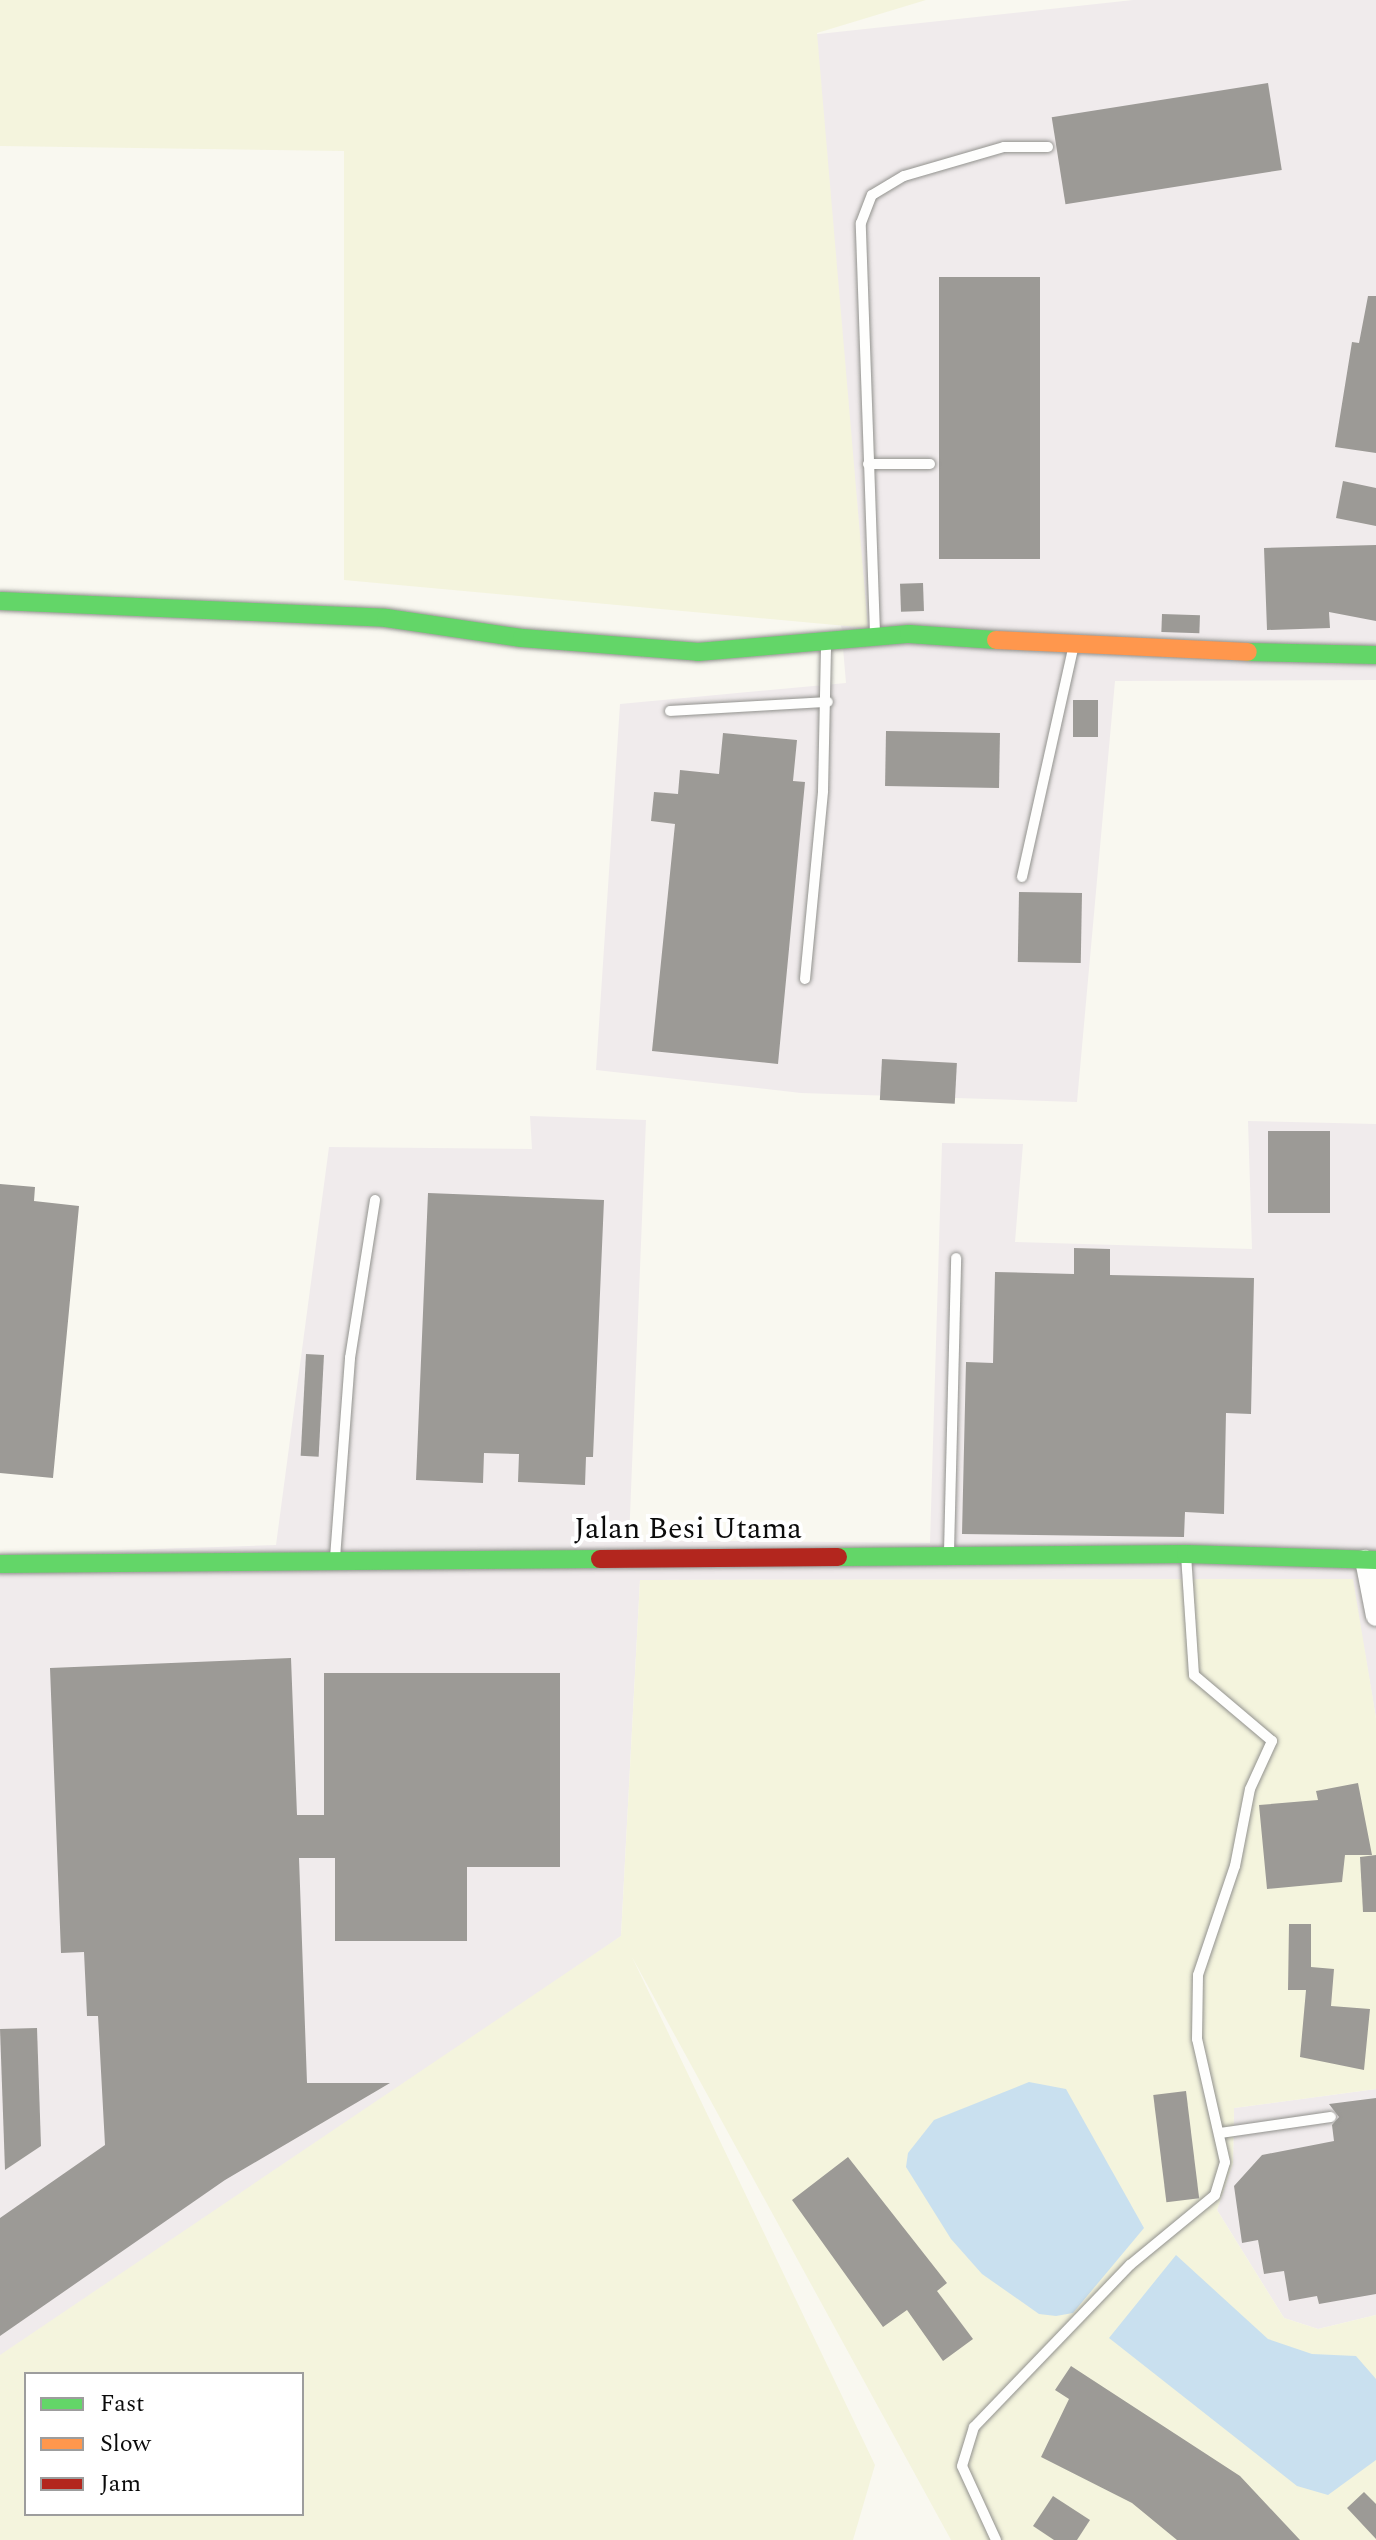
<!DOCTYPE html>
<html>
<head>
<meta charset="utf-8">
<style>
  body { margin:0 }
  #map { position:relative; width:1376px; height:2540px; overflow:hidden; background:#f9f8f0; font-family:Spectral,serif }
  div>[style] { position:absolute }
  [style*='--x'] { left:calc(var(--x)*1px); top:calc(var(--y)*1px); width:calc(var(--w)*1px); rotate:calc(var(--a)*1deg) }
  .industrial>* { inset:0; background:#f0ebec }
  .farmland>* { inset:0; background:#f4f4dd }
  .water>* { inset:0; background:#c9e0ef }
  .building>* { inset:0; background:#9c9a96; transform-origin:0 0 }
  .roads { filter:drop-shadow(0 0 2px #92928e) drop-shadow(0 0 2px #92928e) }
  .lane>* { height:10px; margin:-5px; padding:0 5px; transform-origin:5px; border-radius:5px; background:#fefefd }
  .street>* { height:20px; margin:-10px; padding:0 10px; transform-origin:10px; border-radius:10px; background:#fefefd }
  .fast>* { height:18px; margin:-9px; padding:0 9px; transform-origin:9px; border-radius:9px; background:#63d668 }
  .slow>* { height:18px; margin:-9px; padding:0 9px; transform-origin:9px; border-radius:9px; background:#ff974d }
  .jam>* { height:18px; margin:-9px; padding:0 9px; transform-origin:9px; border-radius:9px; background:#b3261e }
  span { translate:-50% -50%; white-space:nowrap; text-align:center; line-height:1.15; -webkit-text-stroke:8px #fff; paint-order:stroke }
  .street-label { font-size:30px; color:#0b0b0b }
  .legend { position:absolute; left:24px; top:2372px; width:280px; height:144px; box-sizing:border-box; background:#fff; border:2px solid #9d9d9d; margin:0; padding:10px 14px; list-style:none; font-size:24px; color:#0b0b0b }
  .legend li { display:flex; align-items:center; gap:16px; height:40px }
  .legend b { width:40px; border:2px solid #9d9d9d }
</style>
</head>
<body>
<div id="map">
  <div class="industrial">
    <i style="clip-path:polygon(1133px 0,1376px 0,1376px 680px,1115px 681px,1077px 1102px,801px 1093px,596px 1070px,620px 704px,846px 683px,791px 37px)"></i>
    <i style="clip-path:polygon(530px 1116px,646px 1120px,629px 1540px,930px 1543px,942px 1143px,1023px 1144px,1015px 1242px,1252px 1249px,1248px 1121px,1376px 1124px,1376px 1718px,1352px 1579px,640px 1580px,621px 1936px,0 2380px,0 1554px,276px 1545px,329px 1147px,532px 1149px)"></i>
    <i style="clip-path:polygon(1376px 2089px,1376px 2315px,1318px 2329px,1284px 2318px,1217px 2210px,1233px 2163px,1234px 2108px)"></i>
  </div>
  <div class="farmland">
    <i style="clip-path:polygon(0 0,926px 0,817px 33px,868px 628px,344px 580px,344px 151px,0 146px)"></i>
    <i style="clip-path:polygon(evenodd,1353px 1579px,1376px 1718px,1376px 2089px,1234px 2108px,1233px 2163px,1217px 2210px,1284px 2318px,1318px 2329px,1376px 2315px,1376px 2540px,951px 2540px,632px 1957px,875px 2465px,853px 2540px,0 2540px,0 2355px,621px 1936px,640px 1580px,1353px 1579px,26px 2374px,302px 2374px,302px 2514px,26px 2514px,26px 2374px)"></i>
  </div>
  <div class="water">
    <i style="clip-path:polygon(1029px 2082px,1066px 2089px,1144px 2228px,1073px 2313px,1056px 2316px,1039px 2314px,982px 2274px,951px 2239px,906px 2167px,908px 2153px,934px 2120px)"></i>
    <i style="clip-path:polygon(1176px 2255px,1268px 2339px,1312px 2354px,1356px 2356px,1376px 2379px,1376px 2460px,1328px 2495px,1297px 2486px,1109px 2338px)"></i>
  </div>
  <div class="building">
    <i style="left:1268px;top:83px;width:88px;height:219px;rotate:81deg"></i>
    <i style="left:939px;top:277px;width:101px;height:282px"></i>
    <i style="clip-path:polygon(1368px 296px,1376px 296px,1376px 453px,1335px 447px,1352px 342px,1359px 343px)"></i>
    <i style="clip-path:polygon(1343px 481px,1376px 488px,1376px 526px,1336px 518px)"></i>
    <i style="clip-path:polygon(1376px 545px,1376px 621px,1329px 612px,1330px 628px,1267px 630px,1264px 548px)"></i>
    <i style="left:923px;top:583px;width:28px;height:23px;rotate:88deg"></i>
    <i style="left:1162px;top:614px;width:38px;height:18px;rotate:2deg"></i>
    <i style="left:1073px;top:700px;width:25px;height:37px"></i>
    <i style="left:886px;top:731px;width:114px;height:55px;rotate:1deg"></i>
    <i style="clip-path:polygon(723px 733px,797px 740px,793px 781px,805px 782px,778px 1064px,652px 1051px,675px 824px,651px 821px,654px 792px,678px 794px,680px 770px,719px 774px)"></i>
    <i style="left:1019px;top:892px;width:63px;height:70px;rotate:1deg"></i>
    <i style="left:882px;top:1059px;width:75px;height:41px;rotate:3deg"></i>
    <i style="left:1268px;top:1131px;width:62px;height:82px"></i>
    <i style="clip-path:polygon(0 1184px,35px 1187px,34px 1201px,79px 1206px,53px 1478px,0 1473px)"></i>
    <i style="clip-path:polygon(428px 1193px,604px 1200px,593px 1457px,586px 1457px,585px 1485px,518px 1482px,519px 1454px,484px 1453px,483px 1483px,416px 1480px)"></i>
    <i style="clip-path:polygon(1074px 1248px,1110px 1249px,1110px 1275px,1254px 1278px,1251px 1414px,1226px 1413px,1224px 1514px,1185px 1512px,1184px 1537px,962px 1534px,966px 1362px,993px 1363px,995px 1272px,1074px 1274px)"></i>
    <i style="left:306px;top:1354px;width:18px;height:102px;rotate:3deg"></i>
    <i style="clip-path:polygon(291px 1658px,297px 1815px,324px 1815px,324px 1673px,560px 1673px,560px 1867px,467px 1867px,467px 1941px,335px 1941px,335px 1858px,299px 1858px,307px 2083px,390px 2083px,225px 2180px,0 2336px,0 2218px,105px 2145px,98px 2016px,87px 2016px,84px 1952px,61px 1953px,50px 1668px)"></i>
    <i style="clip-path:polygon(1358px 1783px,1372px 1855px,1345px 1855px,1342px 1882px,1267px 1889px,1259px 1805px,1318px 1800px,1316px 1791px)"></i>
    <i style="clip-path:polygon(1376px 1855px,1376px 1912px,1363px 1912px,1360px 1857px)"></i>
    <i style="clip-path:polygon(1289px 1924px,1311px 1924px,1311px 1967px,1334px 1969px,1331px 2006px,1370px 2009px,1364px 2070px,1300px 2057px,1306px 1990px,1288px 1990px)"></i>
    <i style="clip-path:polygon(37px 2028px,41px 2146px,5px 2170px,0 2029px)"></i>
    <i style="left:1186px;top:2091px;width:108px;height:33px;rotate:83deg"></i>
    <i style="clip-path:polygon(1376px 2098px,1376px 2294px,1319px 2304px,1317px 2296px,1289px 2301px,1284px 2271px,1264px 2274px,1258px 2240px,1242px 2243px,1234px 2186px,1262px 2155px,1334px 2141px,1332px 2125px,1339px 2117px,1329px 2104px)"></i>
    <i style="clip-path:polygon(848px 2157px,947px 2283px,937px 2291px,973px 2339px,943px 2361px,907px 2310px,883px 2327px,792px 2200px)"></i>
    <i style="clip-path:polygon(1071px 2366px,1240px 2476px,1300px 2540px,1177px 2540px,1132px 2503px,1041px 2457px,1069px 2399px,1055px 2390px)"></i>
    <i style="clip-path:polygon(1364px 2492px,1376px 2504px,1376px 2539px,1347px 2508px)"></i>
    <i style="clip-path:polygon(1053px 2496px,1090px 2520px,1077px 2540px,1054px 2540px,1033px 2526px)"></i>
  </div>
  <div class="roads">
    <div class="lane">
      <i style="--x:868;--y:464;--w:62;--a:0"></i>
      <i style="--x:875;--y:633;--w:410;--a:-92"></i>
      <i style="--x:861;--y:223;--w:30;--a:-69"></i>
      <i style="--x:872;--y:195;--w:37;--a:-31"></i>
      <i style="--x:904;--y:176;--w:104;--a:-16.2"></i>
      <i style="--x:1004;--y:147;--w:44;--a:0"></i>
      <i style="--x:670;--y:711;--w:158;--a:-3.3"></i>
      <i style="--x:1022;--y:877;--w:235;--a:-77.4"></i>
      <i style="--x:805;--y:979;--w:189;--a:-84.5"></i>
      <i style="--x:823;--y:791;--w:149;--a:-88.8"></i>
      <i style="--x:949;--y:1552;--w:294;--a:-88.6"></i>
      <i style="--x:335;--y:1558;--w:201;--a:-85.7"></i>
      <i style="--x:350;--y:1358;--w:160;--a:-81"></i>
      <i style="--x:1220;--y:2133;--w:112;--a:-8.2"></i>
      <i style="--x:996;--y:2540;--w:81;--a:-114.7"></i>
      <i style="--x:962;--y:2466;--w:41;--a:-72.9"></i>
      <i style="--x:974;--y:2427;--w:225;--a:-46.1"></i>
      <i style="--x:1130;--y:2265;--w:110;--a:-39.5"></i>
      <i style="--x:1215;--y:2195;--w:34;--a:-73"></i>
      <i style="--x:1225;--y:2162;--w:126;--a:-102.8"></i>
      <i style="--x:1197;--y:2039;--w:64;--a:-89.1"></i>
      <i style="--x:1198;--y:1975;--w:115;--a:-71.3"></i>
      <i style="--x:1235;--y:1866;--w:78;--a:-79"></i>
      <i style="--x:1250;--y:1789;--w:53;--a:-65.4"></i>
      <i style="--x:1272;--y:1741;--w:102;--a:-139.8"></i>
      <i style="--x:1194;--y:1675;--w:121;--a:-93.8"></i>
    </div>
    <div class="street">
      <i style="--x:1365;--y:1560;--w:57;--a:78.9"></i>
    </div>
    <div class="fast">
      <i style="--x:0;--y:601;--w:386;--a:2.5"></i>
      <i style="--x:386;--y:618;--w:137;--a:8.4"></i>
      <i style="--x:522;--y:638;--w:177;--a:4.5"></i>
      <i style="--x:698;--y:652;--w:212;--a:-4.9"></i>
      <i style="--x:909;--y:634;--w:87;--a:3.9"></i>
      <i style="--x:1248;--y:652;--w:128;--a:1.3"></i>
      <i style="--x:838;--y:1557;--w:348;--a:-0.5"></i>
      <i style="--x:1186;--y:1554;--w:190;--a:1.8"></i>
      <i style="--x:0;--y:1564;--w:600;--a:-0.48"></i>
    </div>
    <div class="slow">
      <i style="--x:996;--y:640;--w:252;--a:2.7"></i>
    </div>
    <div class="jam">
      <i style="--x:600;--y:1559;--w:238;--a:-0.5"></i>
    </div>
  </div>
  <div class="street-label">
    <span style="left:688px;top:1529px">Jalan Besi Utama</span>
  </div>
  <ul class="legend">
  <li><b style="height:10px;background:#63d668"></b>Fast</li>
  <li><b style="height:10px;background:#ff974d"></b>Slow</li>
  <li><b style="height:10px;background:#b3261e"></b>Jam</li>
  </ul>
</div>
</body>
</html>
